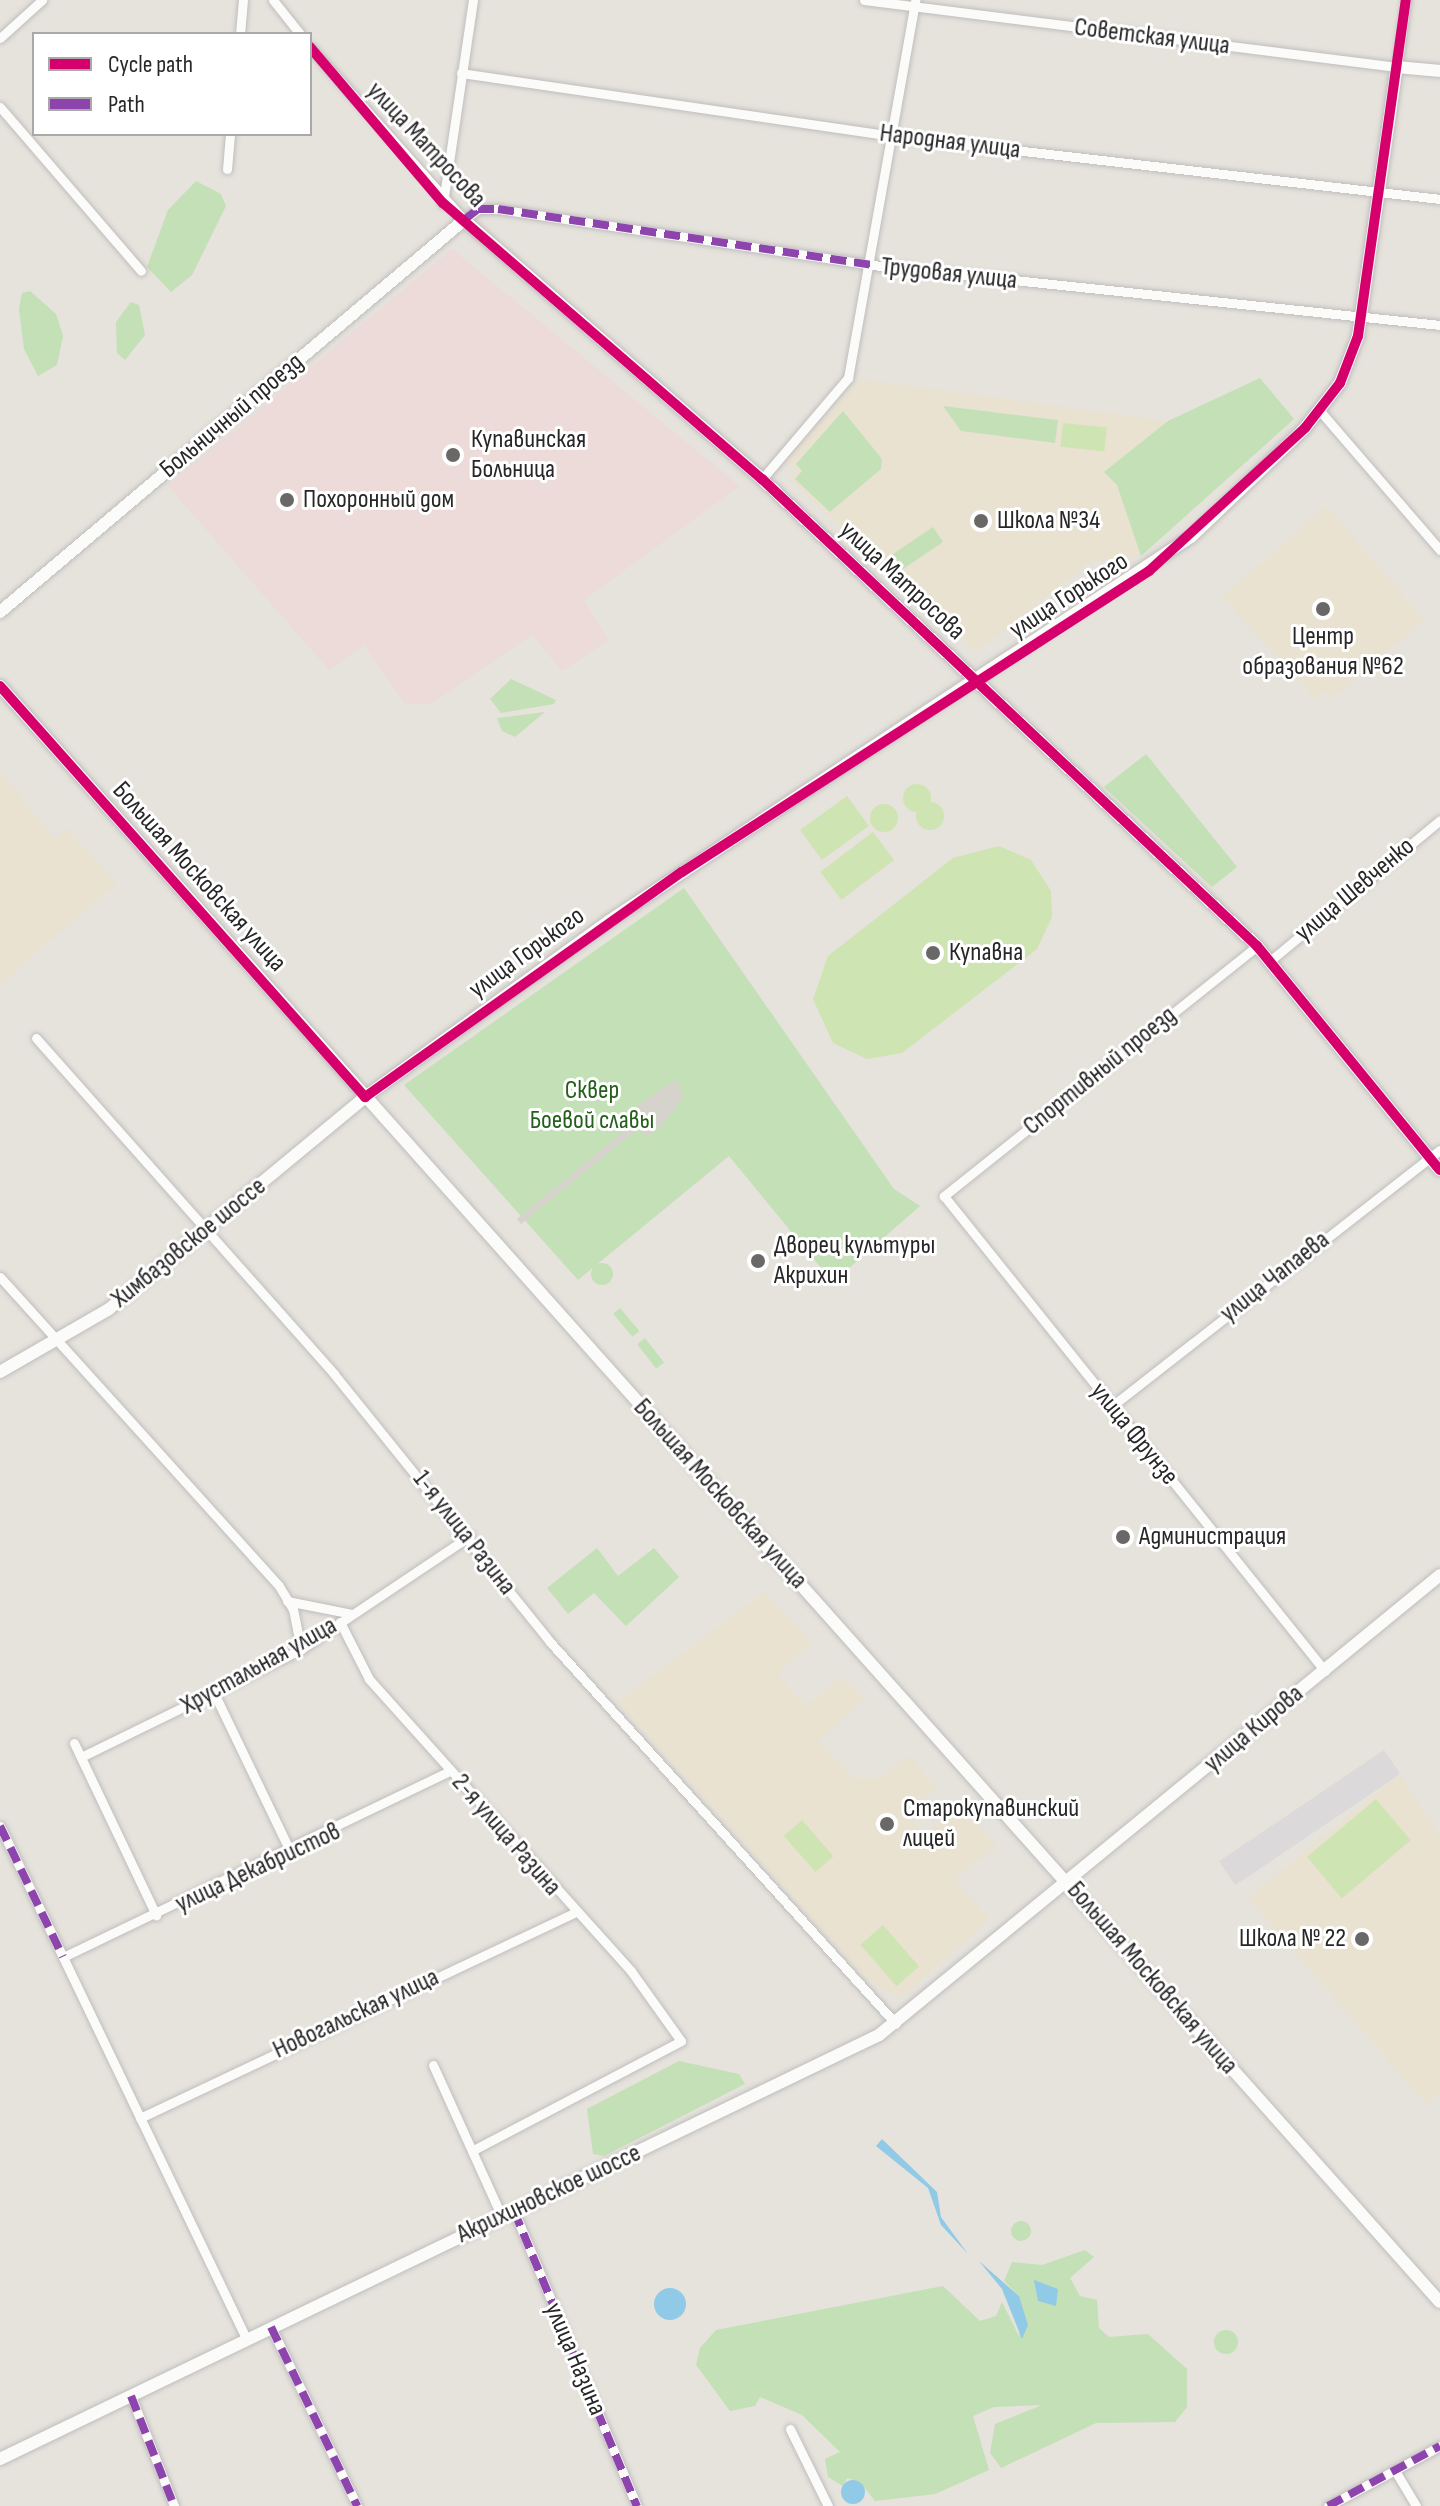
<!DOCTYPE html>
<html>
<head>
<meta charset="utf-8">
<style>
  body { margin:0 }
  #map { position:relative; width:1440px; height:2506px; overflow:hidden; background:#e6e2dc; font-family:"Sofia Sans Condensed",sans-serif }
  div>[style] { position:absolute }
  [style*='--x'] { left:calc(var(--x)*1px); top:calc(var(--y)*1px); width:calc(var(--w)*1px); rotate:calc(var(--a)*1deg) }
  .industrial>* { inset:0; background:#dcd9db; transform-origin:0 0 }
  .education>* { inset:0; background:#e9e2d1 }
  .medical>* { inset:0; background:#ecdbd8 }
  .green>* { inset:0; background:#c4e0b6; transform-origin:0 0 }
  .round { border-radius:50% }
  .pitch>* { inset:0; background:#cfe4b3; transform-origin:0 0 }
  .plaza>* { inset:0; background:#d6d2cc }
  .water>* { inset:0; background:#91cae6 }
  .roads { filter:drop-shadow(0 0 2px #bfbebe) drop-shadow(0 0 2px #bfbebe) }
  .street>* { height:9px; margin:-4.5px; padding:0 4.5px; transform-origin:4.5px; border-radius:4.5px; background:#fbfbfa }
  .secondary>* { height:12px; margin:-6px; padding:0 6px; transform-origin:6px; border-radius:6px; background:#fbfbfa }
  .quiet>* { height:8px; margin-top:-4px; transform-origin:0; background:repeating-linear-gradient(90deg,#8e44ad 0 16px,transparent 0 24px) }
  .cycleway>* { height:10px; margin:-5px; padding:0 5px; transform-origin:5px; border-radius:5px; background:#d6006c }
  .dots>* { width:22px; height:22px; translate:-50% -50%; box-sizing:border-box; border:4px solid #fff; border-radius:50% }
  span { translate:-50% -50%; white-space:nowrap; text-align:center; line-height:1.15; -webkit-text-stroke:6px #fff; paint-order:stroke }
  .street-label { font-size:26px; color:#272727 }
  .poi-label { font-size:26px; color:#272727 }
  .left { translate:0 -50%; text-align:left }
  .right { translate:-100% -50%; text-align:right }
  .park-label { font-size:26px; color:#24601b }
  .legend { position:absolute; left:32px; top:32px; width:280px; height:104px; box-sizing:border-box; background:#fff; border:2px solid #a9a9a9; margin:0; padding:10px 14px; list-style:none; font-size:24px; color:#272727 }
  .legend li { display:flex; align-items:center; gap:16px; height:40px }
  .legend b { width:40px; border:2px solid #a9a9a9 }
</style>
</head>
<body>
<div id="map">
  <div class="industrial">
    <i style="left:1384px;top:1750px;width:29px;height:199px;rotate:56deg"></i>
  </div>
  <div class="education">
    <i style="clip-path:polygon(861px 379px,1168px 421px,1104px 472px,1117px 485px,1141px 556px,1090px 562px,976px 652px,789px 479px,796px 472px,783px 461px)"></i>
    <i style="clip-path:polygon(1327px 506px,1424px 620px,1333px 698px,1325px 690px,1316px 699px,1222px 597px)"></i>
    <i style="clip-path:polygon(0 771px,55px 839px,68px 828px,116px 884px,0 984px)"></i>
    <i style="clip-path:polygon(764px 1592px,812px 1642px,778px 1674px,806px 1706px,842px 1676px,864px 1698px,818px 1742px,854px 1778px,881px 1778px,909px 1756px,937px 1787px,908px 1814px,925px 1835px,960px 1805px,996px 1845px,955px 1880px,989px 1919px,901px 1998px,866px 1979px,618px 1702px)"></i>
    <i style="clip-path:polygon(1400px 1774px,1440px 1836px,1440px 2093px,1426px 2104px,1248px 1898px)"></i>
  </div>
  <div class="medical">
    <i style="clip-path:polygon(452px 249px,739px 486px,584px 600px,608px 640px,562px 671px,532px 635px,430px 704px,404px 703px,364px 645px,329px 670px,168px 486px)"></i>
  </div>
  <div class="green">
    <i style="clip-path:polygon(196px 181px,221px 194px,226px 206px,192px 275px,171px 292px,147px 267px,168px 210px)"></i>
    <i style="clip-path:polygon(30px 291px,56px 314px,63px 336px,57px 365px,38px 376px,24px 349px,19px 309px,22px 293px)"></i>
    <i style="clip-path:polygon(131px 302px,139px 305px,145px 335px,125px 360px,117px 353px,116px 322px)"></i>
    <i style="clip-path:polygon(1260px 378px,1294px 419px,1141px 556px,1117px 485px,1104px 472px,1168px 421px)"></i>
    <i style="clip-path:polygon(943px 406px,1058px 420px,1055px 443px,961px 431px)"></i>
    <i style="clip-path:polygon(843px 411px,882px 459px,881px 469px,830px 512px,795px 479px,802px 471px,796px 464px)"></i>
    <i style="left:933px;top:527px;width:18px;height:49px;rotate:56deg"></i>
    <i style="clip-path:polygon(511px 679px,556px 700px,554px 704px,501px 713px,490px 699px)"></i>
    <i style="clip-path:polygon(545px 712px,515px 737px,502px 731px,497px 718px)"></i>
    <i style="clip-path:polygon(1146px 754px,1237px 867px,1212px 887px,1104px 787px)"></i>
    <i style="clip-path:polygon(684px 888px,894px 1189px,920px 1206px,841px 1275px,826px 1274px,729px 1156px,578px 1280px,404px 1085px)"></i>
    <i class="round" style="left:591px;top:1263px;width:22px;height:22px"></i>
    <i style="left:620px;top:1308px;width:30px;height:9px;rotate:50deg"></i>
    <i style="left:645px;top:1338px;width:31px;height:10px;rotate:52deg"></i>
    <i style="clip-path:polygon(597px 1548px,618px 1576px,654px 1548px,679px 1577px,626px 1626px,594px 1593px,568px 1614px,547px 1588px)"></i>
    <i style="clip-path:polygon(679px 2061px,739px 2074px,745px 2084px,604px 2156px,593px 2154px,587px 2109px)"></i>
    <i class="round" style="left:1011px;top:2221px;width:20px;height:20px"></i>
    <i style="clip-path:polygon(1085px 2250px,1094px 2257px,1070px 2278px,1080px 2296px,1097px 2300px,1099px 2328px,1109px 2337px,1148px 2334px,1187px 2369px,1187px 2407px,1175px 2422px,1096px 2423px,1001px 2468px,990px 2453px,995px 2424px,1042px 2405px,994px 2407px,973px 2416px,989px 2470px,935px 2494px,875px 2501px,860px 2482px,847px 2478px,843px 2486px,828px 2477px,825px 2459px,840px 2452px,802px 2415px,760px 2397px,755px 2406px,730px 2411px,696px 2365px,700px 2348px,716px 2330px,943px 2286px,980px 2321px,996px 2316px,1002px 2302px,1019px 2336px,1019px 2296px,1004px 2281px,1012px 2262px,1042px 2265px)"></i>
    <i class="round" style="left:1214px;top:2330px;width:24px;height:24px"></i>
  </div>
  <div class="pitch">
    <i style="left:1063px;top:423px;width:44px;height:24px;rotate:6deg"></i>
    <i class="round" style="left:903px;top:784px;width:28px;height:28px"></i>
    <i style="left:847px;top:796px;width:37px;height:58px;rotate:54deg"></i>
    <i class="round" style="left:916px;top:802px;width:28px;height:28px"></i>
    <i class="round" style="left:870px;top:804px;width:28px;height:28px"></i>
    <i style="left:873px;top:832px;width:35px;height:66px;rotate:53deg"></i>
    <i style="clip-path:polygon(999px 846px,1031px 860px,1051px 891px,1052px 917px,1037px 949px,902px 1053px,867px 1059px,833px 1043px,813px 999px,828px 956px,953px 858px)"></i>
    <i style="left:1376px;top:1799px;width:54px;height:90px;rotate:50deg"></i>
    <i style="left:802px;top:1820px;width:48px;height:24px;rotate:49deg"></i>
    <i style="left:883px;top:1925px;width:55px;height:30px;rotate:49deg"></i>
  </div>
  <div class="plaza">
    <i style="clip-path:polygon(676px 1079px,684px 1097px,662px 1125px,646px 1137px,639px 1128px,521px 1224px,517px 1219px,634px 1123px,627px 1113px)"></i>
  </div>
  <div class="water">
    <i style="clip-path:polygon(882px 2139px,937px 2192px,941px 2217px,968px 2254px,941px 2225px,928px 2188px,876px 2146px)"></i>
    <i style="clip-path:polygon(979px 2261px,1019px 2296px,1028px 2325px,1022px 2339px,1002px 2289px)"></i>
    <i style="clip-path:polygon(1034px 2280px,1058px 2289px,1056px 2306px,1038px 2301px)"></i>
    <i class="round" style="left:654px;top:2288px;width:32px;height:32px"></i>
    <i class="round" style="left:841px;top:2480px;width:24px;height:24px"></i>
  </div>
  <div class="roads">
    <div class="street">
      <i style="--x:273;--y:0;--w:43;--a:51.5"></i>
      <i style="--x:864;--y:0;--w:537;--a:7.16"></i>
      <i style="--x:1397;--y:67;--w:68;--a:-82.3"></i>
      <i style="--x:240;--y:34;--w:34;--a:-85"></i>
      <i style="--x:0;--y:38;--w:57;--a:-42.1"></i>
      <i style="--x:310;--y:47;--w:232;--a:48.3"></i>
      <i style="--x:464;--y:220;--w:18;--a:-38"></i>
      <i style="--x:478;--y:209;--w:20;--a:0"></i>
      <i style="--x:498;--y:209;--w:378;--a:8.5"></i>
      <i style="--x:872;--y:265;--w:571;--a:6.03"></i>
      <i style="--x:461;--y:73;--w:437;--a:8.3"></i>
      <i style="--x:893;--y:136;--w:551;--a:6.57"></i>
      <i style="--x:0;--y:107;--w:216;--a:49.3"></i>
      <i style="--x:227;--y:169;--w:35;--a:-85"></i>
      <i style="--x:443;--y:203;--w:205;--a:-81.6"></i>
      <i style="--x:1320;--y:411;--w:184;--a:49.2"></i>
      <i style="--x:762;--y:479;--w:133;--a:-49.6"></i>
      <i style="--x:848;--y:378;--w:384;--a:-79.9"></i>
      <i style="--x:1257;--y:946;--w:401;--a:141.4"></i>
      <i style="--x:944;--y:1196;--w:609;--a:51.27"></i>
      <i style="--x:1271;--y:960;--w:219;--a:-39.6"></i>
      <i style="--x:36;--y:1038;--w:449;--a:48.4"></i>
      <i style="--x:334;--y:1374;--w:344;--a:51.1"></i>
      <i style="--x:550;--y:1642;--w:515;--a:47.83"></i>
      <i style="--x:0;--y:1277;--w:416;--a:47.9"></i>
      <i style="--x:279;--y:1586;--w:27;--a:59"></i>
      <i style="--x:293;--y:1609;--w:41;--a:78.7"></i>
      <i style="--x:1112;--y:1406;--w:416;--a:-38"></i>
      <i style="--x:287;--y:1601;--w:66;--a:11.3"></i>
      <i style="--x:340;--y:1622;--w:64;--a:63"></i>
      <i style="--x:369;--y:1679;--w:392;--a:48.1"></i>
      <i style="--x:631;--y:1971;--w:86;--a:54.5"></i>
      <i style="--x:681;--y:2041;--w:235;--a:152.3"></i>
      <i style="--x:214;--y:1693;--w:178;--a:64.3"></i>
      <i style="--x:74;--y:1743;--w:191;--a:64.5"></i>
      <i style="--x:81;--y:1757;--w:245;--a:-26.1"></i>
      <i style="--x:301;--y:1649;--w:203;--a:-33.8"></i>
      <i style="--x:0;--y:1826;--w:568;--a:64.34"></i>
      <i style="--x:63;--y:1957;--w:428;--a:-25.7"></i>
      <i style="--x:433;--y:2065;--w:167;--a:65.6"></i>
      <i style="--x:140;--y:2118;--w:480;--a:-25.3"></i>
      <i style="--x:514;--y:2211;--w:320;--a:67.4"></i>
      <i style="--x:271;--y:2327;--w:199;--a:64.3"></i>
      <i style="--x:131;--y:2396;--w:118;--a:68.6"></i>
      <i style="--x:790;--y:2429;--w:86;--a:63.7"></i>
      <i style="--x:1397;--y:2474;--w:37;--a:59"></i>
      <i style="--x:1328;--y:2506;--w:127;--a:-28.2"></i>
    </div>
    <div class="secondary">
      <i style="--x:0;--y:612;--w:607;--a:-40.19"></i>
      <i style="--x:464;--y:220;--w:395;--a:41"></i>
      <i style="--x:762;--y:479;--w:681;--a:43.33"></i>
      <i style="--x:1257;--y:946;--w:289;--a:50.8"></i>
      <i style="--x:0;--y:686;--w:2164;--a:48.3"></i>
      <i style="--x:0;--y:1372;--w:126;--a:-30"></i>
      <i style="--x:109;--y:1309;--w:332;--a:-39.6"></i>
      <i style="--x:365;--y:1097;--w:301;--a:-35.8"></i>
      <i style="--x:609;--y:921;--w:697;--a:-33.42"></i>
      <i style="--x:1191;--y:537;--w:158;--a:-43.7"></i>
      <i style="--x:1305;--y:428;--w:57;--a:-52.1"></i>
      <i style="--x:1340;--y:383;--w:50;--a:-69"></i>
      <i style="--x:1358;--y:336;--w:272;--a:-81.8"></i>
      <i style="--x:1397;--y:67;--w:43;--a:5.3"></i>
      <i style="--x:0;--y:2459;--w:976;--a:-25.75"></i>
      <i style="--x:879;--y:2035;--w:725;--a:-39.35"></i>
    </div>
  </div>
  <div class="quiet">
    <i style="--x:464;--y:220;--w:18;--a:-38"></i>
    <i style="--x:478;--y:209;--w:20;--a:0"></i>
    <i style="--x:498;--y:209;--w:378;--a:8.5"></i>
    <i style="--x:0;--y:1826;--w:145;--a:64.3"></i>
    <i style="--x:514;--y:2211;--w:320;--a:67.4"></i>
    <i style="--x:271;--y:2327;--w:199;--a:64.3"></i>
    <i style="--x:131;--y:2396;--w:118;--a:68.6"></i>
    <i style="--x:1328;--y:2506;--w:127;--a:-28.2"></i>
  </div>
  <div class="cycleway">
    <i style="--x:310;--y:47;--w:205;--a:49.6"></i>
    <i style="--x:443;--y:203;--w:422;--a:40.9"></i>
    <i style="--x:762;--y:479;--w:681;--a:43.33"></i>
    <i style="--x:1257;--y:946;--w:289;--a:50.8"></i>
    <i style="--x:0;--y:686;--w:550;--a:48.39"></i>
    <i style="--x:365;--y:1097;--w:389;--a:-35.4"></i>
    <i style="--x:682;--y:872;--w:556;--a:-32.8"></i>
    <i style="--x:1149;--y:571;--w:212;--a:-42.5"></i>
    <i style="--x:1305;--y:428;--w:57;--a:-52.1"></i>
    <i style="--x:1340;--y:383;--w:50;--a:-69"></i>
    <i style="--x:1358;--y:336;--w:339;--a:-81.9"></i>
  </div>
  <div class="dots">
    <i style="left:453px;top:455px;background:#6a6866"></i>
    <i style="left:287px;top:500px;background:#6a6866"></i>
    <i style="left:981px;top:521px;background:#6a6866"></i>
    <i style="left:1323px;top:609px;background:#6a6866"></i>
    <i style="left:933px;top:953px;background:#6a6866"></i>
    <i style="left:758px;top:1261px;background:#6a6866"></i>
    <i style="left:1123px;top:1537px;background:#6a6866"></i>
    <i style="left:887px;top:1824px;background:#6a6866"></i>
    <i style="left:1362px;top:1939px;background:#6a6866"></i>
  </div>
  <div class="street-label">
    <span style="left:1152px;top:37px;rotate:7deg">Советская улица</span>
    <span style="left:950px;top:142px;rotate:7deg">Народная улица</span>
    <span style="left:426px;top:145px;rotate:47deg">улица Матросова</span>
    <span style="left:949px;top:274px;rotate:6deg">Трудовая улица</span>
    <span style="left:232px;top:416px;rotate:-40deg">Больничный проезд</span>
    <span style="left:902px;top:581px;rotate:43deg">улица Матросова</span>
    <span style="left:1069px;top:596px;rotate:-33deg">улица Горького</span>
    <span style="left:199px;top:877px;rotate:48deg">Большая Московская улица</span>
    <span style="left:1355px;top:890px;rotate:-40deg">улица Шевченко</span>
    <span style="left:527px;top:953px;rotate:-36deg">улица Горького</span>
    <span style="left:1100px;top:1071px;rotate:-39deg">Спортивный проезд</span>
    <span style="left:189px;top:1243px;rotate:-39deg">Химбазовское шоссе</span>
    <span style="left:1275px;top:1277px;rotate:-38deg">улица Чапаева</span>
    <span style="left:1134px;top:1434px;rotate:51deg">улица Фрунзе</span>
    <span style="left:720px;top:1494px;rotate:48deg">Большая Московская улица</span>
    <span style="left:464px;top:1533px;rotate:52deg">1-я улица Разина</span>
    <span style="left:259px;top:1666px;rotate:-29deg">Хрустальная улица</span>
    <span style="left:1254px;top:1729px;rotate:-40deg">улица Кирова</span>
    <span style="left:506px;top:1835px;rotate:49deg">2-я улица Разина</span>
    <span style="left:258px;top:1868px;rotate:-25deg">улица Декабристов</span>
    <span style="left:1152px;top:1978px;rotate:49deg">Большая Московская улица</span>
    <span style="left:356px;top:2014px;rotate:-25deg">Новогальская улица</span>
    <span style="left:549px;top:2194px;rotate:-25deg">Акрихиновское шоссе</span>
    <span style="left:575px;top:2359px;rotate:67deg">улица Назина</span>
  </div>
  <div class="poi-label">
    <span class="left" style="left:471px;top:455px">Купавинская<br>Больница</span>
    <span class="left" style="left:303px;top:500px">Похоронный дом</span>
    <span class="left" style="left:997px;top:521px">Школа №34</span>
    <span style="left:1323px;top:652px">Центр<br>образования №62</span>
    <span class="left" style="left:949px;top:953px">Купавна</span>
    <span class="left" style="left:774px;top:1261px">Дворец культуры<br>Акрихин</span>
    <span class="left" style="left:1139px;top:1537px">Администрация</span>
    <span class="left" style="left:903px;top:1824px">Старокупавинский<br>лицей</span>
    <span class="right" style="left:1346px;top:1939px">Школа № 22</span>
  </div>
  <div class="park-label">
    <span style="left:592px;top:1106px">Сквер<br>Боевой славы</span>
  </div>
  <ul class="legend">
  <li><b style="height:10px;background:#d6006c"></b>Cycle path</li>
  <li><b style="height:10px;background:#8e44ad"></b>Path</li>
  </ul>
</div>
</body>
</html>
